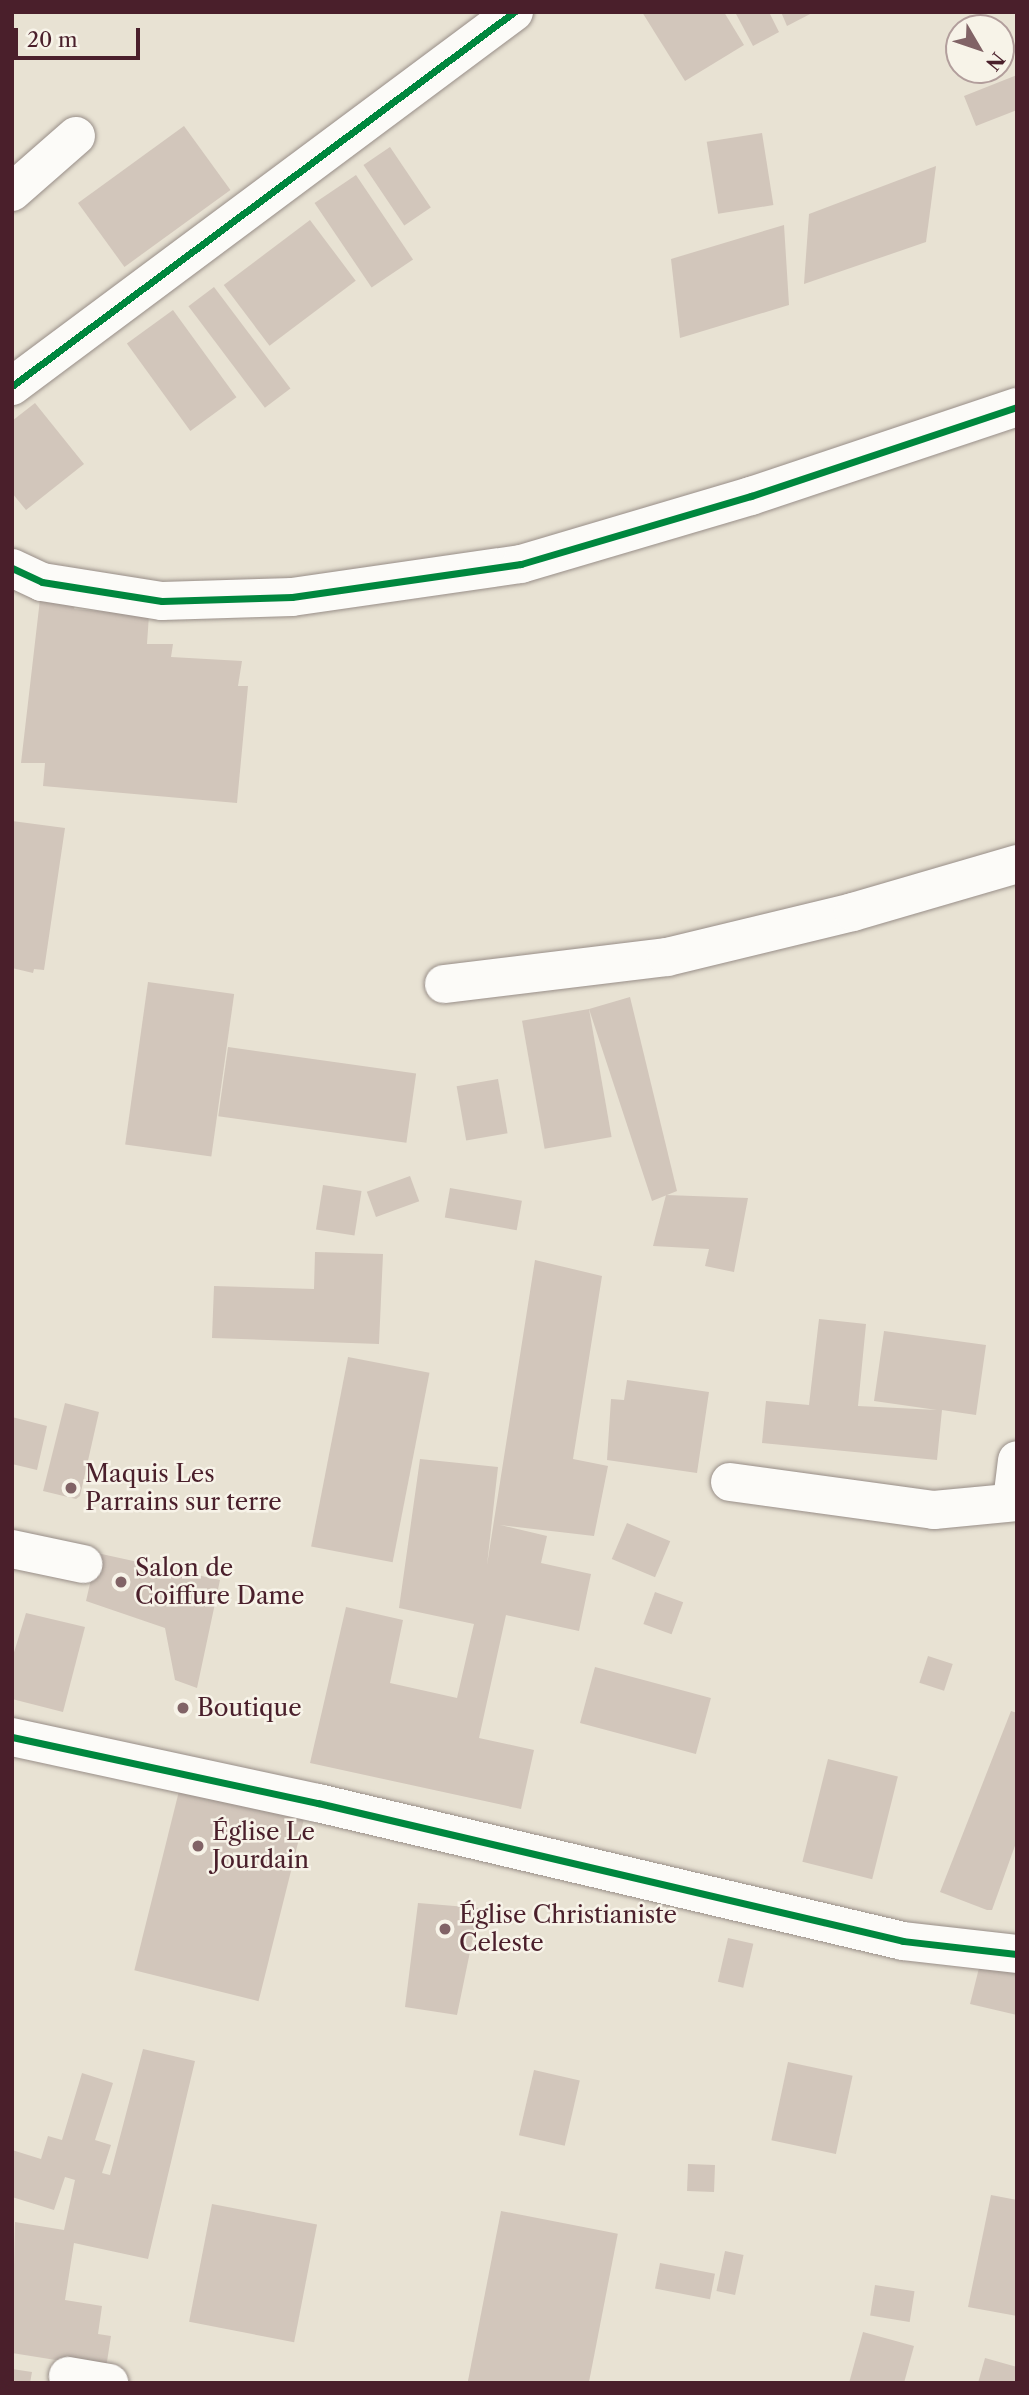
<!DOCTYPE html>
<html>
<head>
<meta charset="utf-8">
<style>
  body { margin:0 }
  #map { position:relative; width:1029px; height:2395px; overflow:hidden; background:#e8e2d3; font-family:"Libre Caslon Text",serif }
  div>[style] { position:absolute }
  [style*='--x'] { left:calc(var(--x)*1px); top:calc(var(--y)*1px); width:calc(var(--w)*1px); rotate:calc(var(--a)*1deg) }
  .building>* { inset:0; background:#d2c6bb; transform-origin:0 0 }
  .roads { filter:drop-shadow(0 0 2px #988e88) drop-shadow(0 0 2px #988e88) }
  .street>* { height:38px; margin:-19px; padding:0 19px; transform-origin:19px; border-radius:19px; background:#fcfbf8 }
  .cycleway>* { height:7px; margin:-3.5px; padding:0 3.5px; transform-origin:3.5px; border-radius:3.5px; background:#00873e }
  .dots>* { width:19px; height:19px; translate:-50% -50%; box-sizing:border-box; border:4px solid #f7f3e8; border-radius:50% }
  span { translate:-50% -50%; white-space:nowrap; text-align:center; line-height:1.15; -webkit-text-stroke:5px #f7f3e8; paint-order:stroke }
  .poi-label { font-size:24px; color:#4a1f2b }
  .left { translate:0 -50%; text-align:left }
  .frame { position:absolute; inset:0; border:14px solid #4a1f2b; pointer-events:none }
  .north { position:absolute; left:945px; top:14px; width:70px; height:70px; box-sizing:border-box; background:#f7f3e8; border:2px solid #b29e9c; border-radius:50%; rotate:129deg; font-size:19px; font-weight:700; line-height:28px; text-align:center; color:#4a1f2b }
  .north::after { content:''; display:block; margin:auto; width:24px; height:32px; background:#816366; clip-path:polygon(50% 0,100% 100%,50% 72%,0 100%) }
  .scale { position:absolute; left:14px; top:28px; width:126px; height:32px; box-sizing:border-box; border:4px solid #4a1f2b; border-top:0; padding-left:9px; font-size:21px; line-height:24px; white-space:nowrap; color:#4a1f2b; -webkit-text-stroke:5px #f7f3e8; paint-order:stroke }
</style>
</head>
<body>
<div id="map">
  <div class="building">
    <i style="clip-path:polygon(642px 12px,724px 12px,744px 45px,685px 81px)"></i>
    <i style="clip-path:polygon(735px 12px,769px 12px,779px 32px,753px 46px)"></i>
    <i style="clip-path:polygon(781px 12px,814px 12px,787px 26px)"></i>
    <i style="clip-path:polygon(1017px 75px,1017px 110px,976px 126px,964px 96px)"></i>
    <i style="left:184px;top:126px;width:79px;height:131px;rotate:54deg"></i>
    <i style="left:762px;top:133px;width:73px;height:56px;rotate:81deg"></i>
    <i style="left:390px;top:147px;width:73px;height:32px;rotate:56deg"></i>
    <i style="clip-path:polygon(936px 166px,926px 242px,804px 284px,809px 214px)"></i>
    <i style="left:356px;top:175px;width:102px;height:50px;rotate:56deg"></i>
    <i style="left:310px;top:220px;width:76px;height:108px;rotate:53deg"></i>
    <i style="clip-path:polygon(784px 225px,789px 305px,680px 338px,671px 259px)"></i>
    <i style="left:214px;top:287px;width:127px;height:32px;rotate:53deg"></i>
    <i style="left:173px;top:310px;width:108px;height:57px;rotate:54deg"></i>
    <i style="clip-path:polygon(35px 403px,84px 464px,26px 510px,12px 493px,12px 421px)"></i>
    <i style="clip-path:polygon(42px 582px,77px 598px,74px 609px,149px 615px,147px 644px,173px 644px,171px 657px,242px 661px,238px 686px,248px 686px,237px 803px,43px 786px,45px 763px,21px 763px)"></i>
    <i style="clip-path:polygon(12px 821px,65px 828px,44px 970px,34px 969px,33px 973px,12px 968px)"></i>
    <i style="left:148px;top:982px;width:87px;height:164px;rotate:8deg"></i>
    <i style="clip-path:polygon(630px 997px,677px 1191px,652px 1201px,589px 1009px)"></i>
    <i style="left:589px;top:1009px;width:130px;height:68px;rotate:80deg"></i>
    <i style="left:228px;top:1047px;width:190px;height:70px;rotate:8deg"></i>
    <i style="left:498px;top:1079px;width:55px;height:42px;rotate:80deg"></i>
    <i style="left:410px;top:1176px;width:27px;height:46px;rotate:70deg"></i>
    <i style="left:323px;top:1185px;width:39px;height:45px;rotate:9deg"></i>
    <i style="left:450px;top:1188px;width:73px;height:30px;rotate:10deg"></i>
    <i style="clip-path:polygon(666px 1195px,748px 1198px,734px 1272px,705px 1266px,709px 1249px,653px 1246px)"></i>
    <i style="clip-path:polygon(315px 1252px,383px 1254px,379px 1344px,212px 1338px,214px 1286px,314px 1289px)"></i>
    <i style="clip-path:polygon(535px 1260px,602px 1276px,573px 1459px,608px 1466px,594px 1536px,500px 1525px,547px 1536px,541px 1563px,591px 1574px,579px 1631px,506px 1615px,479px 1738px,534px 1750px,521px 1809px,310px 1763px,346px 1607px,403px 1620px,390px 1683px,457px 1698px,474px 1624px,399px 1608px,420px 1459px,498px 1467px,487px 1565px)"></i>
    <i style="clip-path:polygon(819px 1319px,866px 1324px,858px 1406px,937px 1410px,874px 1401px,884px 1331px,986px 1345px,976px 1415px,942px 1410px,937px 1460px,762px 1443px,766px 1401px,809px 1405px)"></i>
    <i style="left:348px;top:1357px;width:83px;height:193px;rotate:11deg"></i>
    <i style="clip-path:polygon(627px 1380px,709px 1392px,697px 1473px,607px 1460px,611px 1399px,624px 1400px)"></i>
    <i style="clip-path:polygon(65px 1403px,99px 1412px,80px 1496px,76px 1499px,43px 1491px)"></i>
    <i style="clip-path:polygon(12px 1417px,47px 1426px,37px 1470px,12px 1464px)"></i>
    <i style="left:627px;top:1523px;width:47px;height:39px;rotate:23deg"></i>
    <i style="clip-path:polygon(97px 1553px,220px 1580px,197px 1688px,175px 1680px,165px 1628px,86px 1601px)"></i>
    <i style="left:655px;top:1592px;width:30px;height:34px;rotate:20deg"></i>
    <i style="clip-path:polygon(26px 1613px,85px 1627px,63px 1712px,12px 1699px,12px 1659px)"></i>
    <i style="left:928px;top:1656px;width:26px;height:28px;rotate:18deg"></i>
    <i style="left:595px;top:1667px;width:120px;height:58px;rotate:15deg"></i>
    <i style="clip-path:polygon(1011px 1711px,1017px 1713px,1017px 1840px,992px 1910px,987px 1910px,940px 1892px)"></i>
    <i style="left:828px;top:1759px;width:72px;height:106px;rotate:14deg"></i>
    <i style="left:181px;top:1783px;width:128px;height:193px;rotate:14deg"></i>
    <i style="clip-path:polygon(418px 1903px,479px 1908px,457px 2015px,405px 2007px)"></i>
    <i style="left:728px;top:1938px;width:26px;height:45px;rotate:13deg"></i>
    <i style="clip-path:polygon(981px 1960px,1017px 1969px,1017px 2015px,970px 2004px)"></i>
    <i style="clip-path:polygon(143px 2049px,195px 2061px,148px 2259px,74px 2243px,65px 2300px,102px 2306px,98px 2334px,111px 2336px,106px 2368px,12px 2353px,15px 2222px,64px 2230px,75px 2180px,65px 2177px,54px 2210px,12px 2197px,12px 2150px,41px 2159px,48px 2136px,62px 2140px,82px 2073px,113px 2083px,95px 2140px,111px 2145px,102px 2173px,110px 2175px)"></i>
    <i style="left:788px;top:2062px;width:66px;height:80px;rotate:12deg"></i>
    <i style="left:534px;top:2070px;width:47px;height:67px;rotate:13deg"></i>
    <i style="left:688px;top:2164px;width:27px;height:27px;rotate:2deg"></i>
    <i style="clip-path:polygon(991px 2195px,1017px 2200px,1017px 2316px,968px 2307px)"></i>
    <i style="left:212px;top:2204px;width:107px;height:120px;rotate:11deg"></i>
    <i style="left:501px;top:2211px;width:119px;height:175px;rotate:11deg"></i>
    <i style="left:725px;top:2251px;width:19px;height:41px;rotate:12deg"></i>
    <i style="left:660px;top:2263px;width:56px;height:26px;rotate:11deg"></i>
    <i style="left:875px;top:2285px;width:40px;height:31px;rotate:9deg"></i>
    <i style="clip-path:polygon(863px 2332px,914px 2346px,904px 2383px,849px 2383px)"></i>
    <i style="clip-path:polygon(985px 2358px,1017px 2367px,1017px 2383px,978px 2383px)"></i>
    <i style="clip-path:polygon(12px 2369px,32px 2372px,30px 2383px,12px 2383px)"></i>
  </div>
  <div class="roads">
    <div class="street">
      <i style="--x:12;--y:192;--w:85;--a:-41.2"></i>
      <i style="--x:12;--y:386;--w:626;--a:-36.69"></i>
      <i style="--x:12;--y:568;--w:33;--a:25"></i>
      <i style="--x:42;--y:582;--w:121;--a:9"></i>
      <i style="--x:162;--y:601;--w:130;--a:-1.8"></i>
      <i style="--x:292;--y:597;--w:231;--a:-8.2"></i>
      <i style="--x:521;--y:564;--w:240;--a:-16.5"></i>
      <i style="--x:751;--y:496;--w:280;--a:-18.5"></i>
      <i style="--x:444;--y:984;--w:225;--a:-6.9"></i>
      <i style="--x:667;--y:957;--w:191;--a:-13.6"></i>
      <i style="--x:853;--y:912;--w:171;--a:-16.3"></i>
      <i style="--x:730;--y:1482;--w:206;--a:7.8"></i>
      <i style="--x:934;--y:1510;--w:83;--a:-5.5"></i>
      <i style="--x:1012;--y:1501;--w:41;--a:-83"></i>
      <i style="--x:12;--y:1549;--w:73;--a:11.9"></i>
      <i style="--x:12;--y:1737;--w:313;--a:12.2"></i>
      <i style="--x:318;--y:1803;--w:601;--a:13.27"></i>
      <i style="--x:903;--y:1941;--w:115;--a:6.5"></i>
      <i style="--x:68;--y:2376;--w:42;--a:9.7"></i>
    </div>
  </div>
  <div class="cycleway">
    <i style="--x:12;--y:386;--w:626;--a:-36.69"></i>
    <i style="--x:12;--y:568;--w:33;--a:25"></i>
    <i style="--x:42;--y:582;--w:121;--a:9"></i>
    <i style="--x:162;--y:601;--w:130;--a:-1.8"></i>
    <i style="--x:292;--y:597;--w:231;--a:-8.2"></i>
    <i style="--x:521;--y:564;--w:240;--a:-16.5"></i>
    <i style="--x:751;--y:496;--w:280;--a:-18.5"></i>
    <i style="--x:12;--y:1737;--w:313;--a:12.2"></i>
    <i style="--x:318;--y:1803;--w:601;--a:13.27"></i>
    <i style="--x:903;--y:1941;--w:115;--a:6.5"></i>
  </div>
  <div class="dots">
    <i style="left:71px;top:1488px;background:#816366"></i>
    <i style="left:121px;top:1582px;background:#816366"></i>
    <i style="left:183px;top:1708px;background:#816366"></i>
    <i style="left:198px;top:1846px;background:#816366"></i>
    <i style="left:445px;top:1929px;background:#816366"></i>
  </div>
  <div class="poi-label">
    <span class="left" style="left:85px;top:1488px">Maquis Les<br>Parrains sur terre</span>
    <span class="left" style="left:135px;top:1582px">Salon de<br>Coiffure Dame</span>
    <span class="left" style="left:197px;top:1708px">Boutique</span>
    <span class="left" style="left:212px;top:1846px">Église Le<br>Jourdain</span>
    <span class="left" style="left:459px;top:1929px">Église Christianiste<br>Celeste</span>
  </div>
  <div class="frame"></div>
  <div class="north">N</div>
  <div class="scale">20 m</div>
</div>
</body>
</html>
